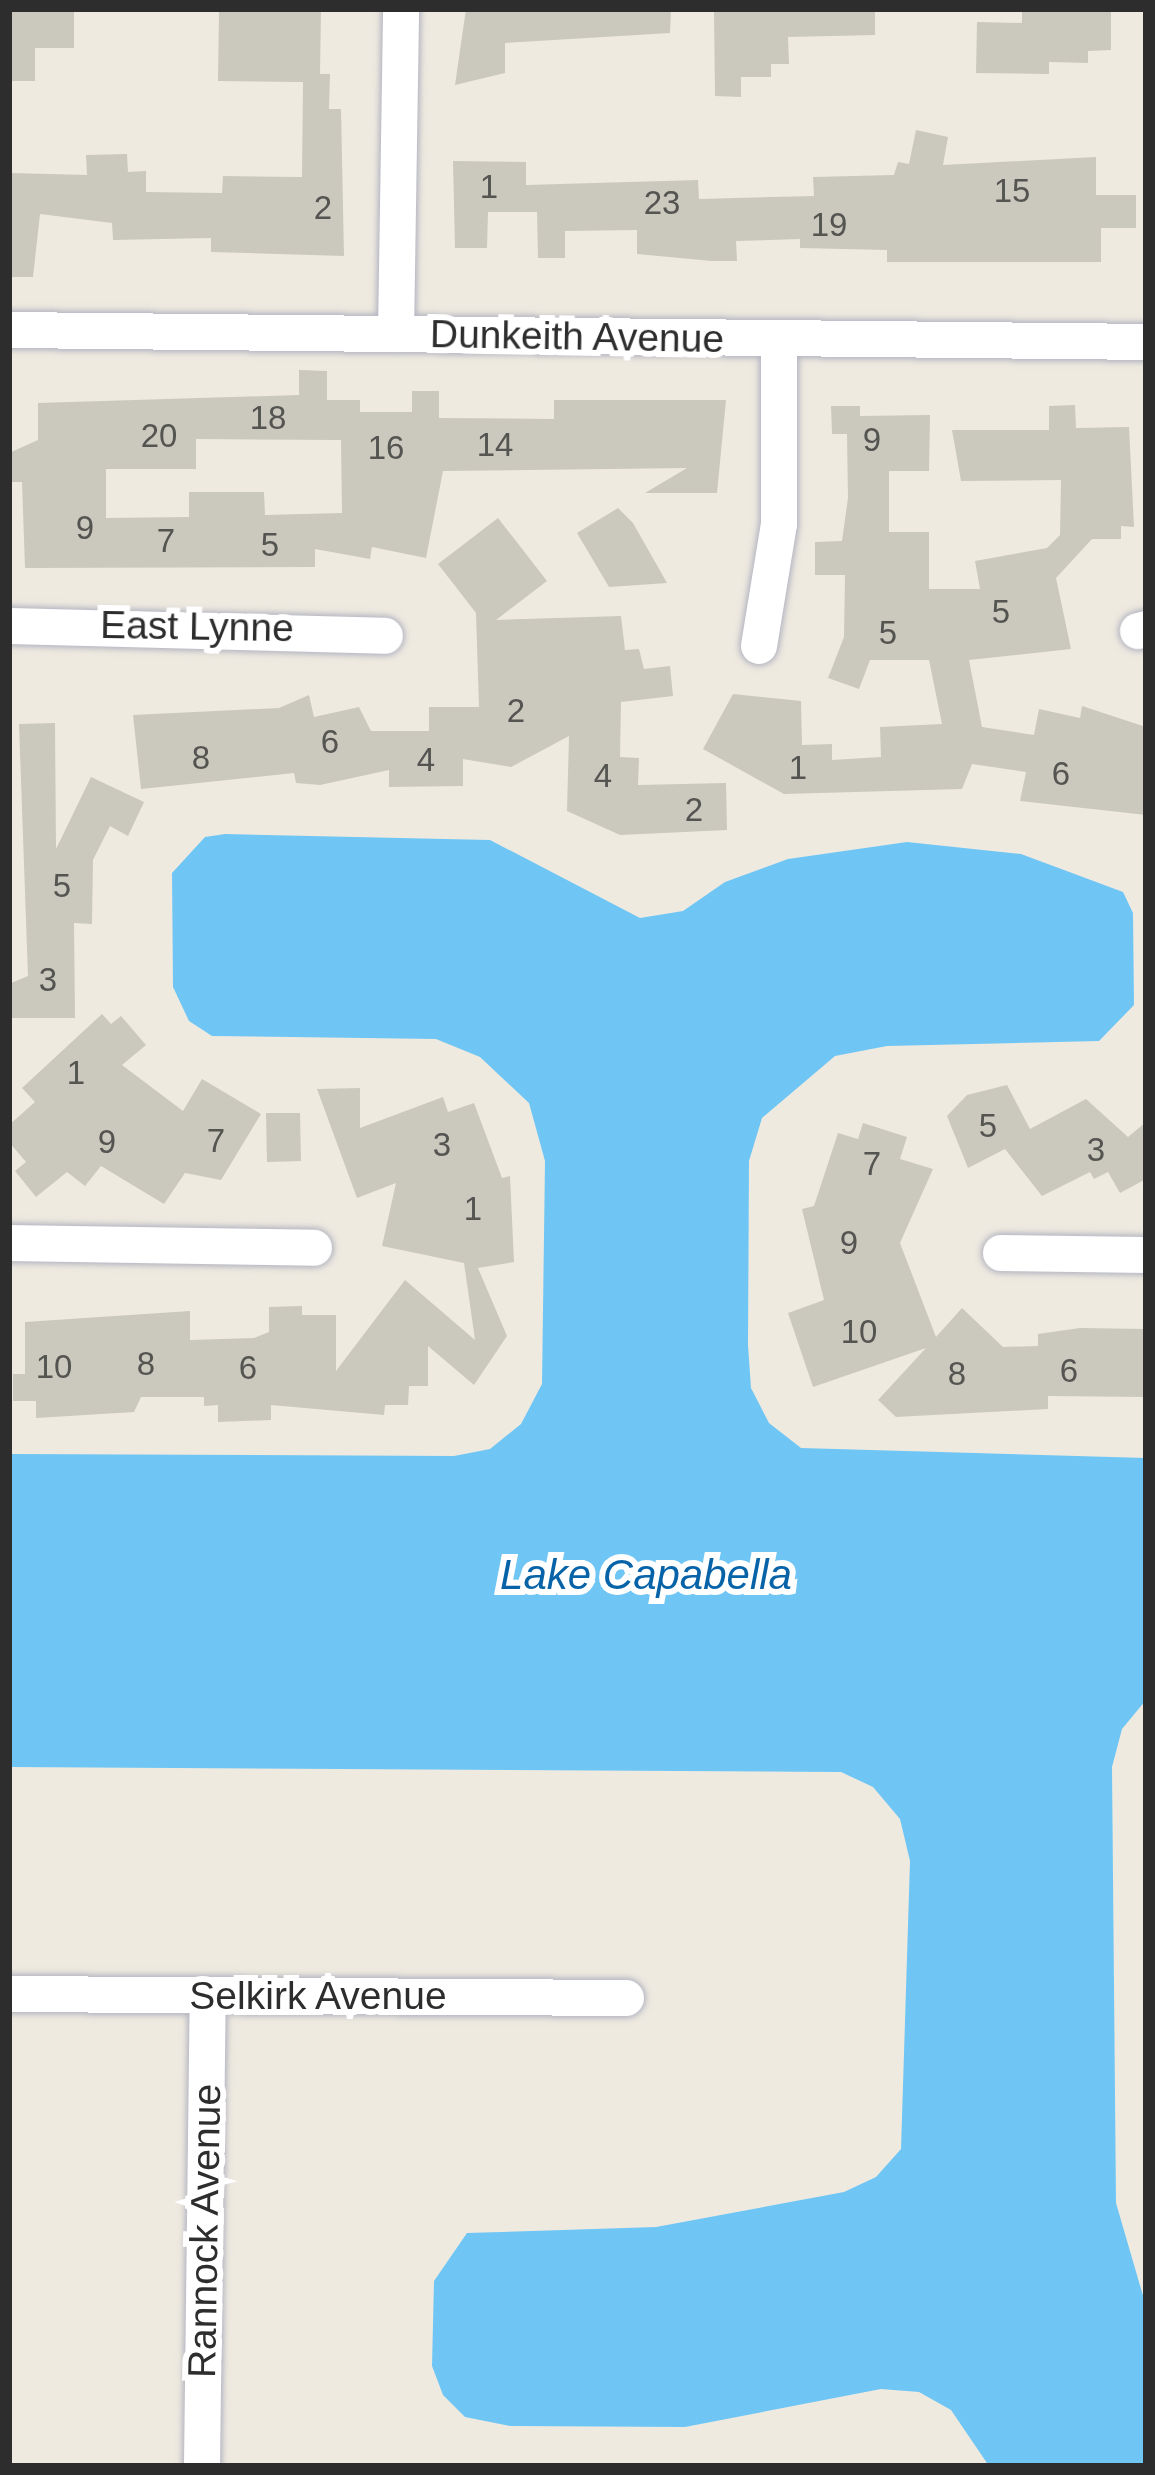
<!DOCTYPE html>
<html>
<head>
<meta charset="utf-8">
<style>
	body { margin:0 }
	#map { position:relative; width:1155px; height:2475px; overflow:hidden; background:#efeae0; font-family:Arial,sans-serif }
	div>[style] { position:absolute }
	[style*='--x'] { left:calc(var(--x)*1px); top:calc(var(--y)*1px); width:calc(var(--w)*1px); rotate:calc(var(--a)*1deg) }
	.water>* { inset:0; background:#6fc6f5 }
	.building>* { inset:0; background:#cbc8be }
	.roads { filter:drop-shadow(0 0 3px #b3b5c1) drop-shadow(0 0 3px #b3b5c1) }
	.street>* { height:36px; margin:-18px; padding:0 18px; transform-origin:18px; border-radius:18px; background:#fff }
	span { translate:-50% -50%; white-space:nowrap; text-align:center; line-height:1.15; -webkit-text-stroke:12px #fff; paint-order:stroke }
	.number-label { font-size:33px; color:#545451 }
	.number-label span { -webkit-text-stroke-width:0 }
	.street-label { font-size:39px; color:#2d2d2d }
	.water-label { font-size:42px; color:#0763a8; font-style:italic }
	.frame { position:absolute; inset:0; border:12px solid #2d2d2d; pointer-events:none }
</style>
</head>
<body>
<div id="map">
	<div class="water">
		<div style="clip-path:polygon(225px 834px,490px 840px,640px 918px,683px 911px,725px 882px,788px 859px,907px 842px,1021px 854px,1123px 892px,1133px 913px,1134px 1005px,1099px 1041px,887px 1046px,835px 1056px,762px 1118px,749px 1161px,748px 1345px,751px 1388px,769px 1423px,801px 1448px,1146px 1458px,1146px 1700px,1122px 1729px,1112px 1767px,1116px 2203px,1146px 2306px,1146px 2466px,989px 2466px,951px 2410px,919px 2392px,881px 2389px,685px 2427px,510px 2426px,465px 2417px,443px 2395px,432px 2366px,434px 2281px,467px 2233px,656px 2227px,844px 2192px,876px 2177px,901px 2149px,910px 1861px,900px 1819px,873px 1787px,841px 1772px,9px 1767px,9px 1454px,454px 1456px,490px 1449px,521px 1424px,542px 1384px,545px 1161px,529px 1103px,480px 1057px,436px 1039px,212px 1036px,189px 1021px,173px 987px,172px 873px,205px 837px)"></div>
	</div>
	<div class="building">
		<div style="clip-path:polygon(9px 9px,74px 9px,74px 48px,35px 48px,35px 81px,9px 81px)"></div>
		<div style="clip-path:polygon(219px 9px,321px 9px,320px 74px,330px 74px,329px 109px,341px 109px,344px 256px,211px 252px,211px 238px,113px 240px,112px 223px,40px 214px,33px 277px,9px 277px,9px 173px,87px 175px,86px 155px,127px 154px,128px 172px,146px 171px,146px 192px,222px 193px,223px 176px,302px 177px,303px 82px,218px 81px)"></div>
		<div style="clip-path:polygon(466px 9px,671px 9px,670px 33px,505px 43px,505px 73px,455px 85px)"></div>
		<div style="clip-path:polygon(875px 9px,875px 35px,788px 37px,789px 64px,771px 64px,771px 77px,741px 77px,741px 97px,715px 96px,714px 12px)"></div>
		<div style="clip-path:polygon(1022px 9px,1111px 9px,1111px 50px,1088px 51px,1088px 63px,1049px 62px,1049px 74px,976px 73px,977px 22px,1022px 23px)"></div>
		<div style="clip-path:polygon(916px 130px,948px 137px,943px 165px,1096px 157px,1096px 195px,1136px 195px,1136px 228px,1101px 228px,1101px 262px,887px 262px,887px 250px,800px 248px,800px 239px,736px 241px,737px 261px,712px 261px,637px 254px,637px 230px,565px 231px,565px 258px,538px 258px,537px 212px,488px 212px,487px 248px,455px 248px,453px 161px,526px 162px,526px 185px,698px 180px,699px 199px,814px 196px,813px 177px,894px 175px,898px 162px,909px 164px)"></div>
		<div style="clip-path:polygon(evenodd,299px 370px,327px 371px,327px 400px,360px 400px,360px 412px,412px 412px,412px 391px,439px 391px,439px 418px,554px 419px,554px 400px,726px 400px,717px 493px,645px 493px,687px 468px,443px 471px,426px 558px,372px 547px,370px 559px,315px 549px,315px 567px,25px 568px,22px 482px,9px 482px,9px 453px,38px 440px,38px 403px,299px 395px,299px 370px,196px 439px,341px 440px,342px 513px,265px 515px,264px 492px,189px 492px,189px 517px,106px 518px,106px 469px,196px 469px,196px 439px)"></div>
		<div style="clip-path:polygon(1075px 405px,1076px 428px,1129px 427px,1134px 527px,1121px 526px,1121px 539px,1092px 539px,1056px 578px,1071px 649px,969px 660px,982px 727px,1034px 735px,1039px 709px,1080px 718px,1082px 706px,1146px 727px,1146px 815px,1020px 801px,1026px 772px,972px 764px,962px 789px,784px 794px,703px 749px,733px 694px,801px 701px,802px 745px,832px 744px,832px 760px,881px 757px,880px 727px,942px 724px,929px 660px,870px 660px,859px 689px,828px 678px,844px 637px,845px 575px,815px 575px,815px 542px,842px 541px,848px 498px,847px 434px,832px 434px,831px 406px,860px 406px,860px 416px,930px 415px,929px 471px,889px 471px,889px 532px,929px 532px,929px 589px,980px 589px,975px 561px,1047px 548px,1060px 535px,1061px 480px,961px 481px,952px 430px,1049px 430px,1049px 406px)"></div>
		<div style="clip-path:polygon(618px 508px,633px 523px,667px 583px,609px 587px,577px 533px)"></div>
		<div style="clip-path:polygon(498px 518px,547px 581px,496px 620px,621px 616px,625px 650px,639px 649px,644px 669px,670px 666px,673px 696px,621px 702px,620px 757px,639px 758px,638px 785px,726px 783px,727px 830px,620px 835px,567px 811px,569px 736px,511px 767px,463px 759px,463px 786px,389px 787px,389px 770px,320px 785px,296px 783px,294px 773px,141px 789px,133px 715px,279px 708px,309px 695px,314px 717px,359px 707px,371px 731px,429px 731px,429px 707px,479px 707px,476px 613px,438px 564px)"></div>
		<div style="clip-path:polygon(55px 723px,56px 849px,91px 777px,144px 802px,128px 836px,110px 826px,93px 860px,92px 924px,74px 923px,75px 1018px,9px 1018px,9px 984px,28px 976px,19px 724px)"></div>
		<div style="clip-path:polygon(102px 1014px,111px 1024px,121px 1016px,146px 1045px,122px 1065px,183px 1111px,202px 1079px,261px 1114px,221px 1180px,185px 1173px,164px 1204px,101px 1166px,85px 1186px,67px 1172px,36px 1197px,15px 1171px,26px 1162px,9px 1142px,9px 1125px,35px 1102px,22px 1088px)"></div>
		<div style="clip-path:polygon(1007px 1085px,1030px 1129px,1086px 1099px,1128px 1137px,1146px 1122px,1146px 1179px,1120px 1193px,1108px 1172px,1094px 1179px,1090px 1172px,1042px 1196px,1005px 1149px,968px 1168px,947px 1116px,967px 1095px)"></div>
		<div style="clip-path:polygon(360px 1088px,360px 1128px,443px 1097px,448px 1112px,474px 1103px,502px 1178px,510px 1176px,514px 1262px,478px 1268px,507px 1336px,474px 1385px,428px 1346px,428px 1386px,409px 1386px,408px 1405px,385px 1405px,384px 1415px,271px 1405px,271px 1420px,218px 1422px,218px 1405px,204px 1406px,204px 1397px,141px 1397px,134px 1412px,36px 1418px,36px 1401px,13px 1401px,13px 1374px,25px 1374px,25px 1322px,190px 1311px,190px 1340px,254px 1338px,269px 1332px,269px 1307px,302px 1306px,302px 1315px,336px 1315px,336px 1371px,405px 1280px,475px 1340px,464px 1263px,382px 1246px,396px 1183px,357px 1198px,317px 1089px)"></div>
		<div style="clip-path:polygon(266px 1113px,300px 1113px,301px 1161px,267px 1162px)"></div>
		<div style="clip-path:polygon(863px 1123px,907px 1137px,900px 1159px,933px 1169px,900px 1243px,936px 1337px,962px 1308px,1003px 1347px,1038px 1346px,1038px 1334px,1080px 1328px,1146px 1329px,1146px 1397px,1048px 1396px,1048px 1409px,896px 1417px,878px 1400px,926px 1348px,813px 1387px,788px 1313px,824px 1300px,802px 1209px,814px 1206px,838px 1133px,858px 1139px)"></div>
	</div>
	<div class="roads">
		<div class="street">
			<div style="--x:9;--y:330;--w:1137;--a:0.6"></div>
			<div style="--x:396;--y:334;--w:325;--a:-89.1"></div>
			<div style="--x:9;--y:626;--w:376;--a:1.5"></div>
			<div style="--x:1138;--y:631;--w:8;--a:-14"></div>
			<div style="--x:759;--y:646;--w:124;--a:-80.7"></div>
			<div style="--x:779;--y:524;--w:183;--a:-90"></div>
			<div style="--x:9;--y:1243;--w:305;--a:0.9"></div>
			<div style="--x:1001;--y:1253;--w:145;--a:0.8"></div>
			<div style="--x:9;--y:1994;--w:617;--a:0.37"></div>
			<div style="--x:202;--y:2466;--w:471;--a:-89.3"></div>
		</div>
	</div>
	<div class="number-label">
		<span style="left:489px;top:187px">1</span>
		<span style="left:1012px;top:191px">15</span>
		<span style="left:662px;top:203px">23</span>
		<span style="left:323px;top:208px">2</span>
		<span style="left:829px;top:225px">19</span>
		<span style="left:268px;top:418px">18</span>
		<span style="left:159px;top:436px">20</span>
		<span style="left:872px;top:440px">9</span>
		<span style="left:495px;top:445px">14</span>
		<span style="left:386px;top:448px">16</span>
		<span style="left:85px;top:528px">9</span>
		<span style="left:166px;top:541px">7</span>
		<span style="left:270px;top:545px">5</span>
		<span style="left:1001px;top:612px">5</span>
		<span style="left:888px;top:633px">5</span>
		<span style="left:516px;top:711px">2</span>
		<span style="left:330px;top:742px">6</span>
		<span style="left:201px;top:758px">8</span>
		<span style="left:426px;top:760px">4</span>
		<span style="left:798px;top:768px">1</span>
		<span style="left:1061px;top:774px">6</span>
		<span style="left:603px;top:776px">4</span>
		<span style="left:694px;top:810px">2</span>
		<span style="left:62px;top:886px">5</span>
		<span style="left:48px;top:980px">3</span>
		<span style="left:76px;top:1073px">1</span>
		<span style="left:988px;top:1126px">5</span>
		<span style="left:216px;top:1141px">7</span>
		<span style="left:107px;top:1142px">9</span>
		<span style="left:442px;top:1145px">3</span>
		<span style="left:1096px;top:1150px">3</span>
		<span style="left:872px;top:1164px">7</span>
		<span style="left:473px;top:1209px">1</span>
		<span style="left:849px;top:1243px">9</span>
		<span style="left:859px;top:1332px">10</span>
		<span style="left:146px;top:1364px">8</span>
		<span style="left:54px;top:1367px">10</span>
		<span style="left:248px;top:1368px">6</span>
		<span style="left:1069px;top:1371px">6</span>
		<span style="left:957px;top:1374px">8</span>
	</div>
	<div class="street-label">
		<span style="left:577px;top:337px;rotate:1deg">Dunkeith Avenue</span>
		<span style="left:197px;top:627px;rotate:1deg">East Lynne</span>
		<span style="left:318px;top:1996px">Selkirk Avenue</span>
		<span style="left:205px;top:2231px;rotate:-89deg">Rannock Avenue</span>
	</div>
	<div class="water-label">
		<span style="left:646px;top:1575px">Lake Capabella</span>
	</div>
	<div class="frame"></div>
</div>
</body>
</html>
